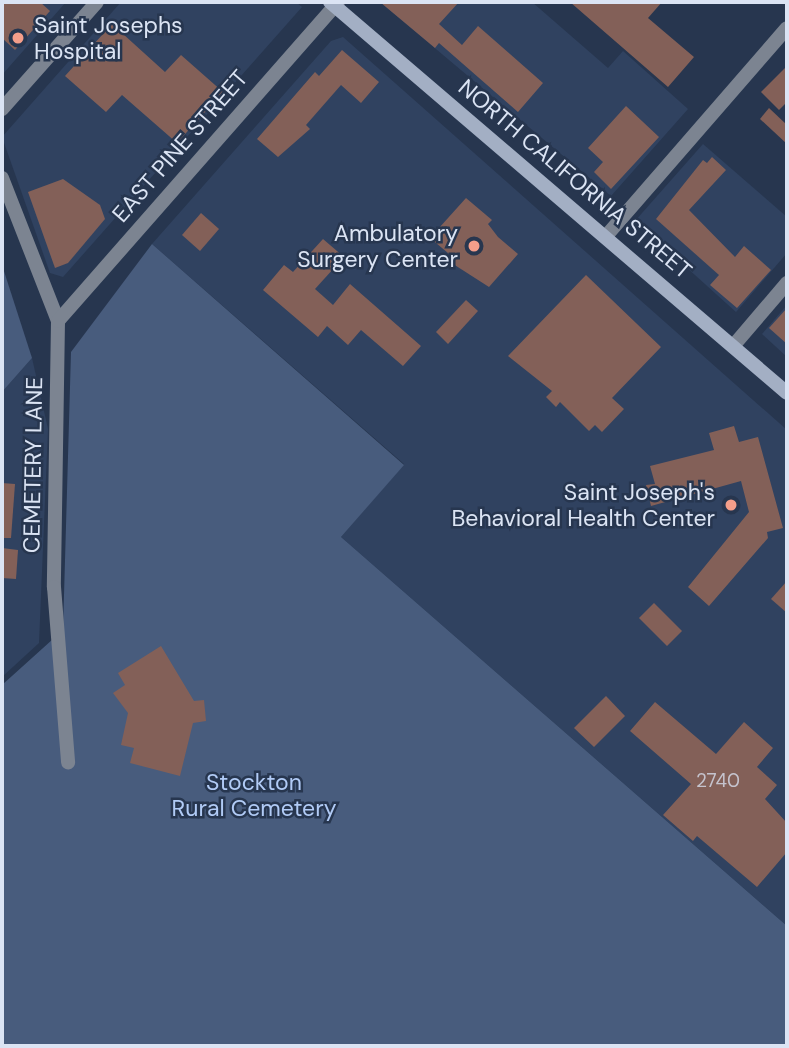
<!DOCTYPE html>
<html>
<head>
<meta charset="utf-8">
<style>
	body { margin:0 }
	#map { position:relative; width:789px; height:1048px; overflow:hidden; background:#27364f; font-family:"DM Sans",sans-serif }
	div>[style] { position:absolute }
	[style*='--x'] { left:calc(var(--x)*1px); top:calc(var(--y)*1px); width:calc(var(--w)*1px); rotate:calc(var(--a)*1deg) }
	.built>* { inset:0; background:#304260 }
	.green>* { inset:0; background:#485c7d }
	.building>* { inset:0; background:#836058 }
	.street>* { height:14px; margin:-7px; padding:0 7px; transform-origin:7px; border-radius:7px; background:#7c8491 }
	.secondary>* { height:14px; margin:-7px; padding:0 7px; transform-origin:7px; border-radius:7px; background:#a3afc4 }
	.dots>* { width:19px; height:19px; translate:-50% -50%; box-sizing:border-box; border:4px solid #27364f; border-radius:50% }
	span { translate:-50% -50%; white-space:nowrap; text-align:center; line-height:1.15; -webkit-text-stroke:5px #27364f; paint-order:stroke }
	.number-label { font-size:19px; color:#c5c3cd }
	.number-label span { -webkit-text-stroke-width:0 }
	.poi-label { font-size:23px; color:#dbe4f4 }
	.left { translate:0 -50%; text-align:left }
	.right { translate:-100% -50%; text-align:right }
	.street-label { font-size:23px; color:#dbe4f4 }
	.park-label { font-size:23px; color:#b1cbf6 }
	.frame { position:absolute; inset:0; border:4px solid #dbe4f4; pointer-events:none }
</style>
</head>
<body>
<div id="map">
	<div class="built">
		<div style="clip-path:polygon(2px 2px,66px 2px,2px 75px)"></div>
		<div style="clip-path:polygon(121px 2px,296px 2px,302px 7px,63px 277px,50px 273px,2px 137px)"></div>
		<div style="clip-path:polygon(380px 2px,532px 2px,608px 68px,623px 51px,688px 109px,611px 196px)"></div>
		<div style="clip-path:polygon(343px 37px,787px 430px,787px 926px,341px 537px,404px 464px,152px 244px,331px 41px)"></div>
		<div style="clip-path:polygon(703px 144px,787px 217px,787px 253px,736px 312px,635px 221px)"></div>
		<div style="clip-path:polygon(787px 305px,787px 357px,762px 334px)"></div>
		<div style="clip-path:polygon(32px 358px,48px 429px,39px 643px,2px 677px,2px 392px)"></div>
	</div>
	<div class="green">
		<div style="clip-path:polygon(152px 244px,404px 465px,341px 537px,787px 926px,787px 1046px,2px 1046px,2px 685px,63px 630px,71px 352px)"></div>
		<div style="clip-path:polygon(2px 265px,32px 358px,2px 392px)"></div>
	</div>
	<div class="building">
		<div style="clip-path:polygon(2px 2px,40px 2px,50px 11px,15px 50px,2px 38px)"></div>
		<div style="clip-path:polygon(380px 2px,459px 2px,439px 24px,462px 45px,478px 26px,543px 83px,518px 112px,439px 43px,435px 48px)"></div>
		<div style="clip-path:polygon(570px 2px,662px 2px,648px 18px,694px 57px,668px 87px)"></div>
		<div style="clip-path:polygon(112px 24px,165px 72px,181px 55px,223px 92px,177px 143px,122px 95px,106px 112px,65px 76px)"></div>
		<div style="clip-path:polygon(342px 50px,379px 82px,361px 103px,341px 85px,306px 125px,310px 129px,278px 157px,257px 139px,315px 72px,319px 76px)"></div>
		<div style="clip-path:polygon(787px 66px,787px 102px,779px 110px,761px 92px)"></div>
		<div style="clip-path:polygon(626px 106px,659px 137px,611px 189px,594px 172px,603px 162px,588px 148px)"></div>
		<div style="clip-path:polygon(769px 108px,787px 125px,787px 144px,760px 119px)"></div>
		<div style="clip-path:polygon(712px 157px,726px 170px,689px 210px,735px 257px,744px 246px,771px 270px,737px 308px,710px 285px,719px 275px,656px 219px,703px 160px,707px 163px)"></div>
		<div style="clip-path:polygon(63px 179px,100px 205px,105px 219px,68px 263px,55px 268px,28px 192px)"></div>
		<div style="clip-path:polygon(466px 198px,492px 220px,488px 224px,498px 237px,518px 254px,489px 287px,450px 262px,454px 258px,430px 238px)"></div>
		<div style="clip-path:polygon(201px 213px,219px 229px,200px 251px,182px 235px)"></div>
		<div style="clip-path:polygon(323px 239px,344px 257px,315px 289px,333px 305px,350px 284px,421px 346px,403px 366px,361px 330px,348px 345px,327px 326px,318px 337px,263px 290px,284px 265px,293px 272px)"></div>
		<div style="clip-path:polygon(586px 275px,661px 347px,612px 398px,624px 409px,602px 432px,595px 425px,589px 431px,560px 402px,556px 407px,546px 397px,552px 391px,508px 356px)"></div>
		<div style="clip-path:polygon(466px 300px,478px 311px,448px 344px,436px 332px)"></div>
		<div style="clip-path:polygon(787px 308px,787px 344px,769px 328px)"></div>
		<div style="clip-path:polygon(734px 426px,739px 442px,758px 437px,783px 528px,767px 532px,768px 538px,709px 606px,688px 587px,749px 512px,741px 481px,651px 506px,646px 485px,655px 484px,650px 466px,714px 450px,709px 433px)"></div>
		<div style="clip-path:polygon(2px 483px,15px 484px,11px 538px,2px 538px)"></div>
		<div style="clip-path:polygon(2px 548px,18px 550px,16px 579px,2px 578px)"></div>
		<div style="clip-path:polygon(787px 581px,787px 613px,771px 599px)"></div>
		<div style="clip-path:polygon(654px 603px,682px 631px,667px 646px,639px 618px)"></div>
		<div style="clip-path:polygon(161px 646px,194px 701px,204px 700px,206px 721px,193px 723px,180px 776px,130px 763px,134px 748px,121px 745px,128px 713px,113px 693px,125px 685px,118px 673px)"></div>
		<div style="clip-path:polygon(606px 696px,625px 716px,594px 747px,574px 728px)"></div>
		<div style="clip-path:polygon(655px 702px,716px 754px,744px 722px,773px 748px,757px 767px,777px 785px,765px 799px,787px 823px,787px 852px,757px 887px,697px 836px,693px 841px,663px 815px,691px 784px,630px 731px)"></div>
	</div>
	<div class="street">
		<div style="--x:2;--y:109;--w:143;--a:-48.4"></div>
		<div style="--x:2;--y:178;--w:154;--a:68.6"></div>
		<div style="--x:58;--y:321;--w:266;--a:90.9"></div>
		<div style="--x:54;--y:587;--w:176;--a:85.4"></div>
		<div style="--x:607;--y:235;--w:274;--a:-49"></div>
		<div style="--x:58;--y:321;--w:424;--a:-48.7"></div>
		<div style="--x:734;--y:345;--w:82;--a:-49.5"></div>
	</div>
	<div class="secondary">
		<div style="--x:330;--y:2;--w:601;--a:40.55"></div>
	</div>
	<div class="dots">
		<div style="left:18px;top:38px;background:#f49e8a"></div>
		<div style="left:474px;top:246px;background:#f49e8a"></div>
		<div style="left:731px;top:505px;background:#f49e8a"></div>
	</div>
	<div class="number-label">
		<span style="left:718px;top:781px">2740</span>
	</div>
	<div class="poi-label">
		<span class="left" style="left:34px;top:38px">Saint Josephs<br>Hospital</span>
		<span class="right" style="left:458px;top:246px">Ambulatory<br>Surgery Center</span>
		<span class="right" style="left:715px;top:505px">Saint Joseph's<br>Behavioral Health Center</span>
	</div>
	<div class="street-label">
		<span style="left:180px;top:146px;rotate:-49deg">EAST PINE STREET</span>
		<span style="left:575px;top:179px;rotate:40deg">NORTH CALIFORNIA STREET</span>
		<span style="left:33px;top:465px;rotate:-89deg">CEMETERY LANE</span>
	</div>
	<div class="park-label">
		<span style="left:254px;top:795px">Stockton<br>Rural Cemetery</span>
	</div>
	<div class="frame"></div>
</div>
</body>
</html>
